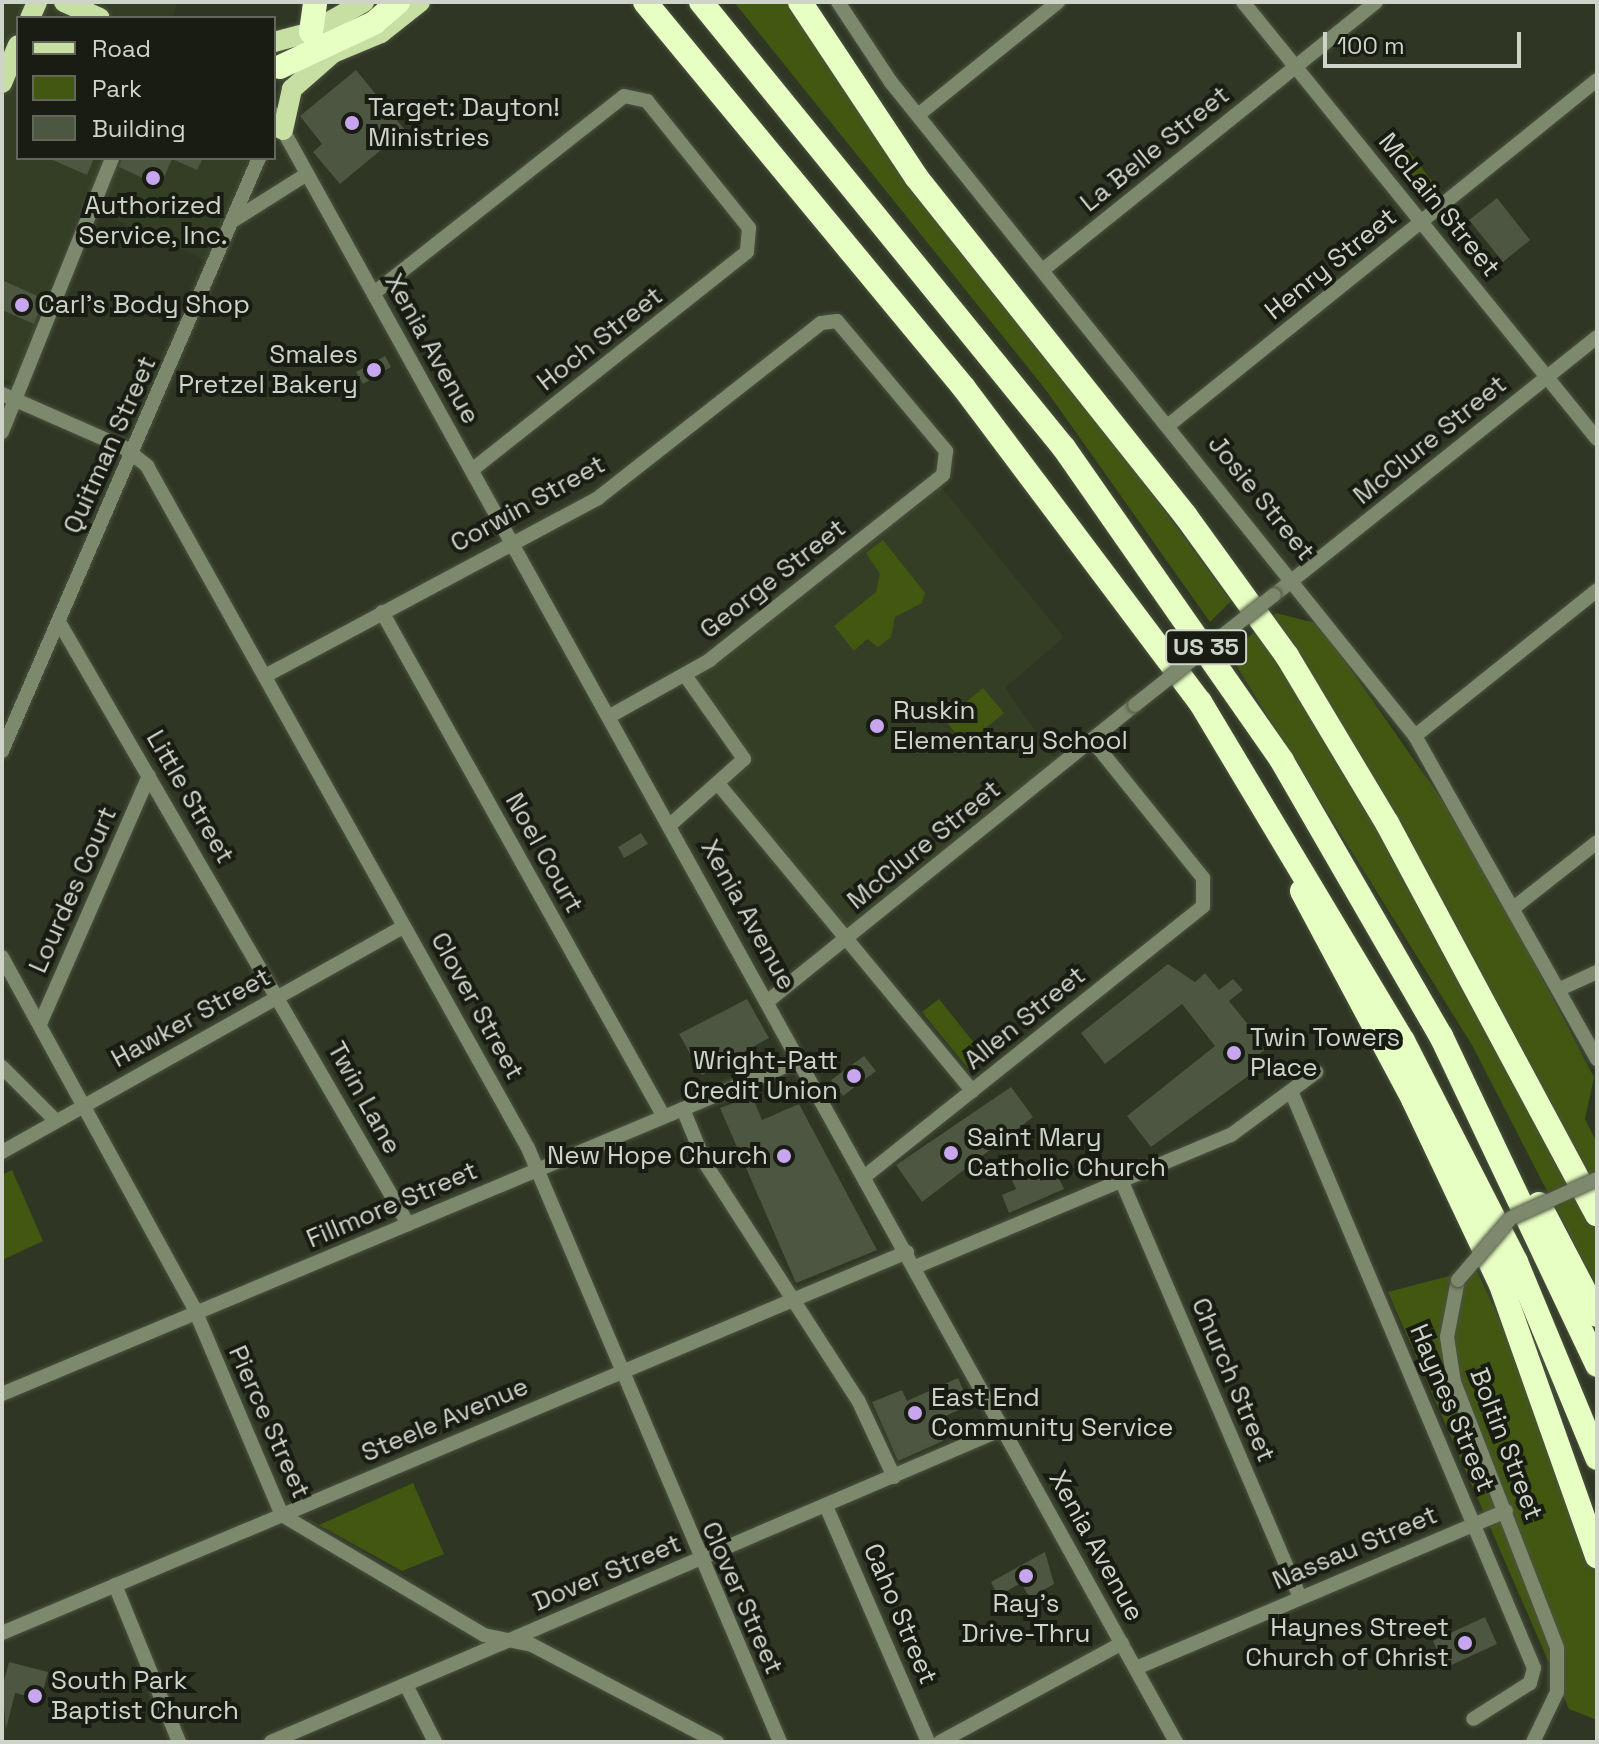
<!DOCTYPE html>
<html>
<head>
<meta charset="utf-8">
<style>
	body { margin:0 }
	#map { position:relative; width:1599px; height:1744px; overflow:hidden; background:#2f3623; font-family:"Space Grotesk",sans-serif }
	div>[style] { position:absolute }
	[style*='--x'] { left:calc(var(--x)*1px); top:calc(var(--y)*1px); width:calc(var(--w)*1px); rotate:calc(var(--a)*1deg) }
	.built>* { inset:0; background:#343e24 }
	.green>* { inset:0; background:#425811 }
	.building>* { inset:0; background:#4d5641 }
	.roads { filter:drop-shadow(0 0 2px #4c5241) drop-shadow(0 0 2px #4c5241) }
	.minor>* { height:14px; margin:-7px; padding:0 7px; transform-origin:7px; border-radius:7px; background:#7d896c }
	.major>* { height:20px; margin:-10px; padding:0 10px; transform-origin:10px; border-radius:10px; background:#c7dfa2 }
	.highway>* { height:24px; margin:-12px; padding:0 12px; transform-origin:12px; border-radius:12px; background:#e8ffc4 }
	.bridges { filter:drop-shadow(0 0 2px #4c5241) drop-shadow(0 0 2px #4c5241) }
	.minor-bridge>* { height:14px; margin:-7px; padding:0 7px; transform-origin:7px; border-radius:7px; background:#7d896c }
	.dots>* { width:22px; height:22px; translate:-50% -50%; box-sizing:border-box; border:4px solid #191c13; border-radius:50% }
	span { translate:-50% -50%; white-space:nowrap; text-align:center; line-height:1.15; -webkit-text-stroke:8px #191c13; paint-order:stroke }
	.shield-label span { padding:2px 6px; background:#191c13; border:2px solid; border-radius:6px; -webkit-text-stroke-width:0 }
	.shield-label { font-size:24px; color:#cfd4c8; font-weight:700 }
	.poi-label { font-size:26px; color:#cfd4c8 }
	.left { translate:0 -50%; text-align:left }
	.right { translate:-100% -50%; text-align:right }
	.street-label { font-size:26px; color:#cfd4c8 }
	.frame { position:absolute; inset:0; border:4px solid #cfd4c8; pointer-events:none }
	.legend { position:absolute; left:16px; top:16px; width:260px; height:144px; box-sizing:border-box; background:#191c13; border:2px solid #62665b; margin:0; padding:10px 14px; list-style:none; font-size:24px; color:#cfd4c8 }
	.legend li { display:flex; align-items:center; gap:16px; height:40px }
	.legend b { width:40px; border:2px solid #62665b }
	.scale { position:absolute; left:1323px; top:32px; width:198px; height:36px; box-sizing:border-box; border:4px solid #cfd4c8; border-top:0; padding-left:10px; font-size:24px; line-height:28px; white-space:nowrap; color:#cfd4c8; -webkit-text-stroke:6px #191c13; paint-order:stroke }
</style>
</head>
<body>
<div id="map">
	<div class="built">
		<div style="clip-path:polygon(2px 2px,177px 2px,173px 18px,18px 18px,18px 158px,249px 158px,205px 260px,82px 205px,13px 384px,2px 378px)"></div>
		<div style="clip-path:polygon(936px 481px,1064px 637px,1005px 688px,1060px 766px,846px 938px,720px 786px,742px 764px,685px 675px)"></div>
	</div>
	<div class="green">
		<div style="clip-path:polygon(734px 2px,792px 2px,1231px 601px,1210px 622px,1046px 390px)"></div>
		<div style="clip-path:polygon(1404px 145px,1438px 189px,1423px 201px,1389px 157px)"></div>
		<div style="clip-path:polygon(883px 540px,925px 593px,922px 603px,895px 617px,891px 637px,878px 647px,867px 639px,854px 651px,834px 626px,876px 592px,880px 574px,866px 553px)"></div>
		<div style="clip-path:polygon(1276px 613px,1319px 624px,1470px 840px,1594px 1077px,1585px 1119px,1597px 1143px,1597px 1288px,1472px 1045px,1229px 654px)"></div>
		<div style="clip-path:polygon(983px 688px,1004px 713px,965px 745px,945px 720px)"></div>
		<div style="clip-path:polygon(939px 999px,987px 1059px,971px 1072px,922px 1012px)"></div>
		<div style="clip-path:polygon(12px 1170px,43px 1241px,2px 1260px,2px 1175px)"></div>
		<div style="clip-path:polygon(1476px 1269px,1597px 1527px,1597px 1720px,1569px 1709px,1388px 1292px)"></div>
		<div style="clip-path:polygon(413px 1483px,444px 1554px,402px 1571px,319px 1525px)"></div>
	</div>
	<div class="building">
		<div style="clip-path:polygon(356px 70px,405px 130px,340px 184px,313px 152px,322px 144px,300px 116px)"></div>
		<div style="clip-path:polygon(48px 158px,94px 158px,87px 175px)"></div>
		<div style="clip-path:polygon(122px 158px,203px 158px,197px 170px,172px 159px,160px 186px,119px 167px)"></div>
		<div style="clip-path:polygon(1497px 198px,1530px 240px,1503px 262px,1469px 220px)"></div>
		<div style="clip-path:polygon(2px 280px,44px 299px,34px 324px,2px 310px)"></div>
		<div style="clip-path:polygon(385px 356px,391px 367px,363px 384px,356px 372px)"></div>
		<div style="clip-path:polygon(641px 833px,648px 844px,624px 858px,618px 847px)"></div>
		<div style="clip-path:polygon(1168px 964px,1195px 982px,1205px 973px,1219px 990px,1233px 979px,1243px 990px,1229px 1001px,1267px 1048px,1256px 1057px,1263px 1065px,1151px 1147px,1127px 1116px,1215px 1046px,1182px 1004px,1105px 1064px,1081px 1033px)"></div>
		<div style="clip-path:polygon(747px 999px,769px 1038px,702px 1075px,679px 1034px)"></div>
		<div style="clip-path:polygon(864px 1056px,876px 1071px,843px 1096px,831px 1080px)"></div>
		<div style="clip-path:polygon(1011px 1087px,1033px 1117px,922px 1202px,896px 1165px)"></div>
		<div style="clip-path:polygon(752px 1096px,762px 1120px,799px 1104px,877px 1250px,796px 1283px,720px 1108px)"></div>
		<div style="clip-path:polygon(1033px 1164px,1041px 1181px,1057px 1174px,1064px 1189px,1009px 1213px,1002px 1195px,1016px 1189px,1009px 1174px)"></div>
		<div style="clip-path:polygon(958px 1378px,970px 1405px,934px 1421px,943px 1441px,898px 1461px,872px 1402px,902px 1390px,907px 1401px)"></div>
		<div style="clip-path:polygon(1045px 1552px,1054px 1584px,1030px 1598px,1021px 1583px,998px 1596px,991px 1582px)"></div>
		<div style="clip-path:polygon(1485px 1617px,1497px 1644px,1445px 1668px,1433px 1641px)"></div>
		<div style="clip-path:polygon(9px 1662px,48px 1672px,41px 1699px,15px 1693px,6px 1729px,2px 1688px)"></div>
	</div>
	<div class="roads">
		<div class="minor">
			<div style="--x:838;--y:2;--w:95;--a:56.6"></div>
			<div style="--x:890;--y:81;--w:839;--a:51.29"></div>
			<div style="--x:1415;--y:736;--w:371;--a:60.6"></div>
			<div style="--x:1243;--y:2;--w:562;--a:50.99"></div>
			<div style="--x:274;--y:114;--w:1861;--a:61.01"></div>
			<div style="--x:918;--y:115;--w:180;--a:-38.9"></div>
			<div style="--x:234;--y:220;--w:86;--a:-32.2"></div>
			<div style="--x:1044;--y:269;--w:426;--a:-38.8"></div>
			<div style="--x:374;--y:293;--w:318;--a:-38.2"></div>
			<div style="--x:624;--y:96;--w:24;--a:12"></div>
			<div style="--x:647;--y:101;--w:163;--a:51.2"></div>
			<div style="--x:749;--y:228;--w:24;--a:95"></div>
			<div style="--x:747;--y:252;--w:351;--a:141.6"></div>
			<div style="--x:2;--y:394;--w:132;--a:23.7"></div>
			<div style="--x:123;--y:447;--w:31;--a:38"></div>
			<div style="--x:147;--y:466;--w:781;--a:60.81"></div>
			<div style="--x:528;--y:1148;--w:645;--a:67.01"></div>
			<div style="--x:1170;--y:424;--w:548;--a:-38.86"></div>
			<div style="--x:2;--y:432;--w:295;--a:-68.1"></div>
			<div style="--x:1274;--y:595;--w:413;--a:-38.6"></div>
			<div style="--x:382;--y:612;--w:578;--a:60.82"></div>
			<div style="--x:59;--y:622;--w:696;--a:59.9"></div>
			<div style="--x:265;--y:676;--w:378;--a:-28.1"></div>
			<div style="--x:598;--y:498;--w:283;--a:-38.1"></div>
			<div style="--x:821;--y:323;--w:16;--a:-7"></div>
			<div style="--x:837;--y:321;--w:170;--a:50"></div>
			<div style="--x:946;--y:451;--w:24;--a:97"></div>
			<div style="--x:943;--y:475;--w:298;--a:141.6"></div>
			<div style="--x:710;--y:660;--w:115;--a:150.8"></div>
			<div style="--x:1415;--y:736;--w:233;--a:-38.7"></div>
			<div style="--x:2;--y:751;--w:646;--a:-66.57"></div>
			<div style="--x:720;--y:786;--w:396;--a:50.4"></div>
			<div style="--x:670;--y:825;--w:99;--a:-41.7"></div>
			<div style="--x:744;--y:759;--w:103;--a:-125.1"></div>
			<div style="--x:1516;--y:906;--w:103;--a:-38.3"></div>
			<div style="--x:2;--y:957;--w:400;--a:61.3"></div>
			<div style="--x:194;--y:1308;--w:225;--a:67"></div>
			<div style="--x:282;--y:1515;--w:235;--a:30.7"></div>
			<div style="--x:484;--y:1635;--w:49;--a:11.8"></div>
			<div style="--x:532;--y:1645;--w:209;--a:27.7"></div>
			<div style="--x:1560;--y:989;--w:41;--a:-24.7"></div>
			<div style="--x:768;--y:1001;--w:471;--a:-38.9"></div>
			<div style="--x:40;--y:1024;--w:271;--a:-66.3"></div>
			<div style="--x:2;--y:1067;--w:76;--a:45"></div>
			<div style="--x:1291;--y:1091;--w:626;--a:67.16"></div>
			<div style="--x:1534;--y:1668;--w:16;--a:105"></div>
			<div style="--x:1530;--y:1683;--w:67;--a:147.7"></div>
			<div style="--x:683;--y:1109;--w:58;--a:67.8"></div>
			<div style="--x:705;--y:1163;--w:282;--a:57.2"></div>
			<div style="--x:858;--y:1400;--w:85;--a:64.9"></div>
			<div style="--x:2;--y:1152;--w:461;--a:-29.3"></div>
			<div style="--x:864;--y:1177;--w:434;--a:-38.6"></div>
			<div style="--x:1203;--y:906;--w:28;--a:-90"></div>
			<div style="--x:1203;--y:878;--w:177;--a:-128.8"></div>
			<div style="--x:1122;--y:1182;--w:452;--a:66.8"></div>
			<div style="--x:915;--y:1267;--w:342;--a:-22.7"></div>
			<div style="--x:1231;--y:1135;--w:106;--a:-36.5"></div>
			<div style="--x:1458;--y:1280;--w:58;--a:100.9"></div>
			<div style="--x:1447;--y:1337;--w:46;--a:81.2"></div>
			<div style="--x:1454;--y:1382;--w:285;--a:68.8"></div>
			<div style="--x:1557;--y:1648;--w:44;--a:90"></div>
			<div style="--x:1557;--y:1692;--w:55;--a:115.6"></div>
			<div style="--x:2;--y:1394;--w:865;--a:-22.71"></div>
			<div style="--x:826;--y:1506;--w:257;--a:66.6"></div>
			<div style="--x:115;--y:1585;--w:170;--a:67.8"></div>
			<div style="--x:2;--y:1633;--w:982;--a:-22.83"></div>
			<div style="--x:1136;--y:1668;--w:402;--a:-23"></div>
			<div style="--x:406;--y:1685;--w:64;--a:63"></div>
			<div style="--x:271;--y:1742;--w:798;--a:-23.16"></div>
			<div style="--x:940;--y:1742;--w:207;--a:-28.5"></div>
		</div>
		<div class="major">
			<div style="--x:64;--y:2;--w:39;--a:24"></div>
			<div style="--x:30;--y:18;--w:17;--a:-66"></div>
			<div style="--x:274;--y:42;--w:38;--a:-15"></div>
			<div style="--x:311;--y:32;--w:61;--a:-29.5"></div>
			<div style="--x:321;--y:58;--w:65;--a:-22.6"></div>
			<div style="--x:381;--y:33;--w:50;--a:-38.5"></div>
			<div style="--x:2;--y:83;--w:41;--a:-67.2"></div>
			<div style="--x:283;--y:130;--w:42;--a:-77.6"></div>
			<div style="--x:292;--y:89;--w:53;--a:-41.2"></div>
		</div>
		<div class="highway">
			<div style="--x:645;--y:2;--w:501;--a:50.43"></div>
			<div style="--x:964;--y:388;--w:393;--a:53.1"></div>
			<div style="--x:1200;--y:702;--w:395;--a:59.1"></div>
			<div style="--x:1403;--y:1041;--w:248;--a:62.9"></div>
			<div style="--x:1516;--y:1262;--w:212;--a:67.5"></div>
			<div style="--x:701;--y:2;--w:575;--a:50.86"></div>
			<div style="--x:1064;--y:448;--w:381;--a:55.1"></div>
			<div style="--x:1282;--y:761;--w:318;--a:60"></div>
			<div style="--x:1441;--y:1036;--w:364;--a:64.6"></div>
			<div style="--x:800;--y:2;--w:211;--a:56.4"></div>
			<div style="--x:917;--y:178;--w:431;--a:51.5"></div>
			<div style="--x:1185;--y:515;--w:174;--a:54.1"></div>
			<div style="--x:1287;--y:656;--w:195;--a:59.1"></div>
			<div style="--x:1387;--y:823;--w:444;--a:61.8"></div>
			<div style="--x:311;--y:32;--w:30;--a:-82"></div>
			<div style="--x:280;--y:67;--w:104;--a:-25.1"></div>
			<div style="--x:374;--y:23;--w:32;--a:-41"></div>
			<div style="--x:1302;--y:891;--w:236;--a:61.9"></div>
			<div style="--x:1413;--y:1099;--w:206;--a:64.7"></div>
			<div style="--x:1501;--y:1285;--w:288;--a:70.5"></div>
			<div style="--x:1539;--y:1204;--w:125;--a:62.4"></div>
		</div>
	</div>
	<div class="bridges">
		<div class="minor-bridge">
			<div style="--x:1135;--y:705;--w:177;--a:-38.4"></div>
			<div style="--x:1458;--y:1280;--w:82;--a:-49.5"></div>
			<div style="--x:1511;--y:1218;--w:94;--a:-24.4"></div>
		</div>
	</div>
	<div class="dots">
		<div style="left:352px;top:123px;background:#c8a6ef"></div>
		<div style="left:153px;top:178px;background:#c8a6ef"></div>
		<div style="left:22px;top:305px;background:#c8a6ef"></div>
		<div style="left:374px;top:370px;background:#c8a6ef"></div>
		<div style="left:877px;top:726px;background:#c8a6ef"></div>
		<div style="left:1234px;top:1053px;background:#c8a6ef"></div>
		<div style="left:854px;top:1076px;background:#c8a6ef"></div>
		<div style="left:951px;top:1153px;background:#c8a6ef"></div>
		<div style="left:784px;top:1156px;background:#c8a6ef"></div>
		<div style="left:915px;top:1413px;background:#c8a6ef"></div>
		<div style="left:1026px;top:1576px;background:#c8a6ef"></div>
		<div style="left:1465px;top:1643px;background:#c8a6ef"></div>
		<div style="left:35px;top:1696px;background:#c8a6ef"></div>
	</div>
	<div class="shield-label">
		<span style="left:1206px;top:647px">US 35</span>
	</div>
	<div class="poi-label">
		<span class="left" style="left:368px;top:123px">Target: Dayton!<br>Ministries</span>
		<span style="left:153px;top:221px">Authorized<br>Service, Inc.</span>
		<span class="left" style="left:38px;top:305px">Carl’s Body Shop</span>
		<span class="right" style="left:358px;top:370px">Smales<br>Pretzel Bakery</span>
		<span class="left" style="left:893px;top:726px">Ruskin<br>Elementary School</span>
		<span class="left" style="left:1250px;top:1053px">Twin Towers<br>Place</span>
		<span class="right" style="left:838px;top:1076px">Wright-Patt<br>Credit Union</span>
		<span class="left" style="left:967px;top:1153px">Saint Mary<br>Catholic Church</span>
		<span class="right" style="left:768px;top:1156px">New Hope Church</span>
		<span class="left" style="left:931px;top:1413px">East End<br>Community Service</span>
		<span style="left:1026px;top:1619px">Ray's<br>Drive-Thru</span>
		<span class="right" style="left:1449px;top:1643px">Haynes Street<br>Church of Christ</span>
		<span class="left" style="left:51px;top:1696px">South Park<br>Baptist Church</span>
	</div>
	<div class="street-label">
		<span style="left:1155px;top:149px;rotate:-39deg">La Belle Street</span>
		<span style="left:1439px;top:205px;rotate:51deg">McLain Street</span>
		<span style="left:1331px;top:264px;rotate:-39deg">Henry Street</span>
		<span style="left:600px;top:339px;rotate:-38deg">Hoch Street</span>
		<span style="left:432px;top:349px;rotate:61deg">Xenia Avenue</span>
		<span style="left:1430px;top:440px;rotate:-39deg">McClure Street</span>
		<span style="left:110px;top:445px;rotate:-66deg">Quitman Street</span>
		<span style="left:1261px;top:498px;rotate:51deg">Josie Street</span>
		<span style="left:528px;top:504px;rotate:-29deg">Corwin Street</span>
		<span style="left:773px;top:579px;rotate:-38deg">George Street</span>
		<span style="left:190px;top:797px;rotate:60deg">Little Street</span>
		<span style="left:924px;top:845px;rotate:-39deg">McClure Street</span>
		<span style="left:544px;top:853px;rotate:61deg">Noel Court</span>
		<span style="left:73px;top:890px;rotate:-66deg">Lourdes Court</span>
		<span style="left:748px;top:915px;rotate:61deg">Xenia Avenue</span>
		<span style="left:477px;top:1006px;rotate:61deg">Clover Street</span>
		<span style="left:191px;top:1018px;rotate:-29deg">Hawker Street</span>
		<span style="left:1025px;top:1018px;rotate:-39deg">Allen Street</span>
		<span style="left:364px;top:1098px;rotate:61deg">Twin Lane</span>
		<span style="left:392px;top:1205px;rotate:-23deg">Fillmore Street</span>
		<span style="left:1233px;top:1380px;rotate:67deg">Church Street</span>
		<span style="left:1452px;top:1408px;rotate:67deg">Haynes Street</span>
		<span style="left:445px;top:1420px;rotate:-23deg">Steele Avenue</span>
		<span style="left:269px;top:1422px;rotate:66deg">Pierce Street</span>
		<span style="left:1506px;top:1444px;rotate:69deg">Boltin Street</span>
		<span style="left:1096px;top:1546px;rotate:61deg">Xenia Avenue</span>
		<span style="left:1355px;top:1548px;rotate:-23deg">Nassau Street</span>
		<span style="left:607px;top:1573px;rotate:-23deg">Dover Street</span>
		<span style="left:742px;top:1598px;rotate:66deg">Clover Street</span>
		<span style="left:900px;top:1614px;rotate:67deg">Caho Street</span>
	</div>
	<div class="frame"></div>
	<ul class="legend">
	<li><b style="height:10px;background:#c7dfa2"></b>Road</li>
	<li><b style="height:22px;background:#425811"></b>Park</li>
	<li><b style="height:22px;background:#4d5641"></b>Building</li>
	</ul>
	<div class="scale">100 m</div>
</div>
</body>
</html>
